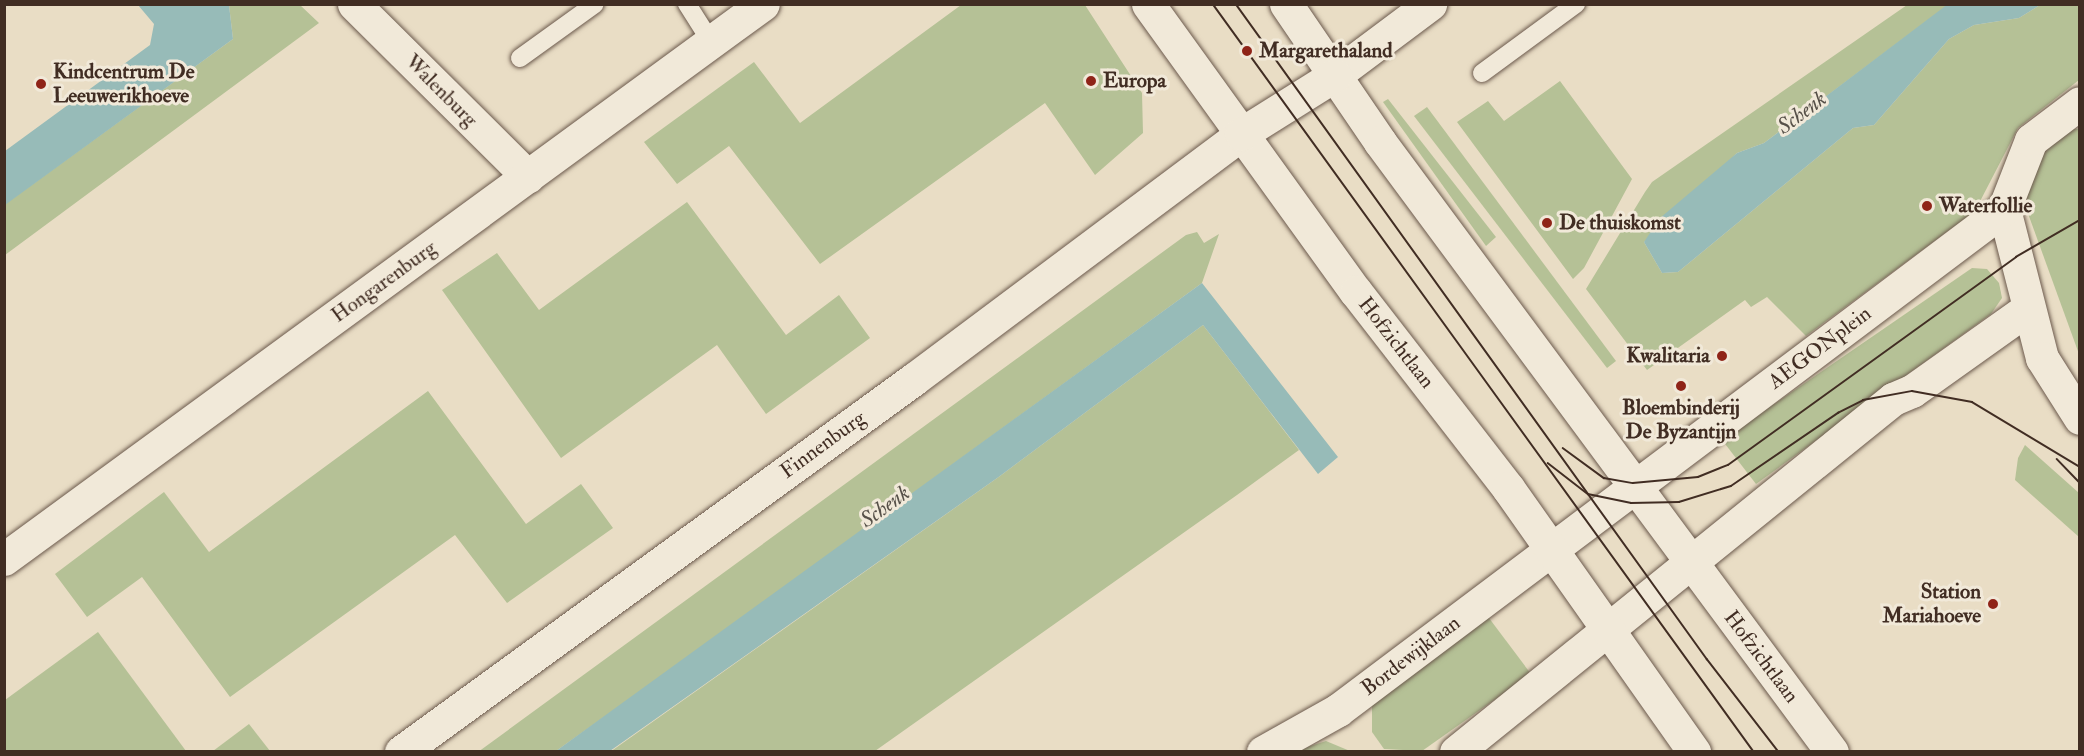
<!DOCTYPE html>
<html>
<head>
<meta charset="utf-8">
<style>
	body { margin:0 }
	#map { position:relative; width:2084px; height:756px; overflow:hidden; background:#e9ddc5; font-family:"IM FELL Double Pica",serif }
	div>[style] { position:absolute }
	[style*='--x'] { left:calc(var(--x)*1px); top:calc(var(--y)*1px); width:calc(var(--w)*1px); rotate:calc(var(--a)*1deg) }
	.green>* { inset:0; background:#b5c196 }
	.water>* { inset:0; background:#97bbb8 }
	.roads { filter:drop-shadow(0 0 2px #6b594c) drop-shadow(0 0 2px #6b594c) }
	.lane>* { height:18px; margin:-9px; padding:0 9px; transform-origin:9px; border-radius:9px; background:#f1e9d9 }
	.street>* { height:33px; margin:-16.5px; padding:0 16.5px; transform-origin:16.5px; border-radius:16.5px; background:#f1e9d9 }
	.secondary>* { height:33px; margin:-16.5px; padding:0 16.5px; transform-origin:16.5px; border-radius:16.5px; background:#f1e9d9 }
	.tram>* { height:1.5px; margin:-0.75px; padding:0 0.75px; transform-origin:0.75px; border-radius:0.75px; background:#412d23 }
	.dots>* { width:16px; height:16px; translate:-50% -50%; box-sizing:border-box; border:3px solid #f1e9d9; border-radius:50% }
	span { translate:-50% -50%; white-space:nowrap; text-align:center; line-height:1.15; -webkit-text-stroke:6px #f1e9d9; paint-order:stroke }
	.poi-label { font-size:21px; color:#412d23; font-weight:700 }
	.left { translate:0 -50%; text-align:left }
	.right { translate:-100% -50%; text-align:right }
	.street-label { font-size:21px; color:#412d23 }
	.water-label { font-size:22px; color:#565048; font-style:italic }
	.frame { position:absolute; inset:0; border:6px solid #412d23; pointer-events:none }
</style>
</head>
<body>
<div id="map">
	<div class="green">
		<div style="clip-path:polygon(229px 5px,300px 5px,319px 23px,5px 255px,4px 205px,233px 39px)"></div>
		<div style="clip-path:polygon(961px 5px,1085px 5px,1142px 93px,1143px 133px,1095px 175px,1045px 103px,820px 264px,729px 146px,677px 184px,644px 142px,754px 62px,800px 123px)"></div>
		<div style="clip-path:polygon(1907px 5px,1948px 5px,1764px 143px,1737px 153px,1644px 242px,1662px 273px,1678px 272px,1853px 128px,1874px 125px,1949px 39px,1974px 25px,2019px 18px,2040px 5px,2079px 5px,2079px 80px,2018px 128px,1975px 211px,1806px 336px,1767px 297px,1751px 307px,1745px 300px,1647px 370px,1586px 289px,1645px 192px,1652px 182px)"></div>
		<div style="clip-path:polygon(1560px 81px,1632px 179px,1584px 268px,1573px 279px,1457px 122px,1488px 101px,1504px 121px)"></div>
		<div style="clip-path:polygon(1388px 99px,1496px 237px,1486px 246px,1383px 102px)"></div>
		<div style="clip-path:polygon(1427px 107px,1616px 361px,1607px 368px,1414px 116px)"></div>
		<div style="clip-path:polygon(2073px 129px,2079px 129px,2079px 354px,2026px 208px,2028px 178px,2042px 154px)"></div>
		<div style="clip-path:polygon(687px 202px,786px 335px,839px 295px,870px 338px,766px 414px,717px 345px,561px 458px,442px 290px,497px 253px,539px 310px)"></div>
		<div style="clip-path:polygon(1197px 232px,1204px 243px,1219px 234px,1202px 283px,659px 678px,556px 751px,478px 752px,1186px 235px)"></div>
		<div style="clip-path:polygon(1972px 268px,1987px 269px,1999px 283px,2002px 298px,1991px 314px,1756px 484px,1722px 440px)"></div>
		<div style="clip-path:polygon(1203px 325px,1299px 450px,1237px 495px,875px 751px,610px 752px,1000px 476px)"></div>
		<div style="clip-path:polygon(428px 391px,526px 524px,581px 484px,613px 528px,507px 603px,455px 535px,230px 697px,142px 577px,87px 617px,55px 574px,164px 492px,209px 552px)"></div>
		<div style="clip-path:polygon(2025px 445px,2079px 493px,2079px 537px,2015px 480px,2018px 458px)"></div>
		<div style="clip-path:polygon(1486px 614px,1531px 674px,1422px 751px,1384px 749px,1372px 732px,1372px 703px)"></div>
		<div style="clip-path:polygon(98px 632px,186px 751px,5px 751px,5px 700px)"></div>
		<div style="clip-path:polygon(249px 724px,270px 751px,213px 751px)"></div>
		<div style="clip-path:polygon(1326px 741px,1350px 751px,1300px 751px,1304px 748px)"></div>
	</div>
	<div class="water">
		<div style="clip-path:polygon(1948px 4px,2040px 5px,2019px 18px,1974px 25px,1949px 39px,1874px 125px,1853px 128px,1678px 272px,1662px 273px,1644px 242px,1660px 218px,1737px 153px,1764px 143px)"></div>
		<div style="clip-path:polygon(138px 5px,229px 5px,233px 39px,5px 205px,5px 151px,150px 45px,154px 24px)"></div>
		<div style="clip-path:polygon(1202px 283px,1338px 457px,1318px 474px,1203px 325px,1000px 476px,610px 751px,556px 751px)"></div>
	</div>
	<div class="roads">
		<div class="lane">
			<div style="--x:687;--y:4;--w:45;--a:57.7"></div>
			<div style="--x:520;--y:58;--w:92;--a:-35.8"></div>
			<div style="--x:1482;--y:73;--w:117;--a:-36.3"></div>
		</div>
		<div class="street">
			<div style="--x:354;--y:4;--w:245;--a:44.8"></div>
			<div style="--x:1335;--y:75;--w:119;--a:-36.8"></div>
			<div style="--x:2004;--y:209;--w:154;--a:75.7"></div>
			<div style="--x:2042;--y:358;--w:71;--a:57.7"></div>
			<div style="--x:4;--y:559;--w:940;--a:-36.18"></div>
			<div style="--x:1263;--y:752;--w:86;--a:-29.2"></div>
			<div style="--x:1338;--y:710;--w:833;--a:-36.95"></div>
			<div style="--x:2004;--y:209;--w:74;--a:-68.6"></div>
			<div style="--x:2031;--y:140;--w:61;--a:-37.1"></div>
			<div style="--x:1456;--y:752;--w:562;--a:-38.93"></div>
			<div style="--x:1893;--y:399;--w:21;--a:-23"></div>
			<div style="--x:1912;--y:391;--w:143;--a:-35.4"></div>
		</div>
		<div class="secondary">
			<div style="--x:1148;--y:4;--w:355;--a:54.2"></div>
			<div style="--x:1356;--y:292;--w:248;--a:52.2"></div>
			<div style="--x:1508;--y:488;--w:323;--a:54.8"></div>
			<div style="--x:1286;--y:4;--w:167;--a:55.7"></div>
			<div style="--x:1380;--y:142;--w:759;--a:53.46"></div>
			<div style="--x:401;--y:752;--w:634;--a:-36.02"></div>
			<div style="--x:914;--y:379;--w:409;--a:-36.8"></div>
			<div style="--x:1241;--y:134;--w:111;--a:-32.1"></div>
		</div>
	</div>
	<div class="tram">
		<div style="--x:1213;--y:4;--w:923;--a:54.12"></div>
		<div style="--x:1236;--y:4;--w:807;--a:54.28"></div>
		<div style="--x:1707;--y:659;--w:118;--a:52.3"></div>
		<div style="--x:1563;--y:448;--w:51;--a:36.2"></div>
		<div style="--x:1604;--y:478;--w:29;--a:10"></div>
		<div style="--x:1633;--y:483;--w:65;--a:-5.3"></div>
		<div style="--x:1698;--y:477;--w:32;--a:-22"></div>
		<div style="--x:1728;--y:465;--w:355;--a:-35.8"></div>
		<div style="--x:2016;--y:257;--w:74;--a:-30"></div>
		<div style="--x:2057;--y:459;--w:33;--a:46"></div>
		<div style="--x:1548;--y:463;--w:51;--a:37.8"></div>
		<div style="--x:1588;--y:494;--w:44;--a:11.8"></div>
		<div style="--x:1631;--y:503;--w:48;--a:-1.2"></div>
		<div style="--x:1679;--y:502;--w:54;--a:-17.1"></div>
		<div style="--x:1731;--y:486;--w:130;--a:-34.3"></div>
		<div style="--x:1838;--y:413;--w:28;--a:-27"></div>
		<div style="--x:1863;--y:400;--w:50;--a:-10.4"></div>
		<div style="--x:1912;--y:391;--w:61;--a:10.4"></div>
		<div style="--x:1972;--y:402;--w:126;--a:31"></div>
	</div>
	<div class="dots">
		<div style="left:1247px;top:51px;background:#8f2418"></div>
		<div style="left:1091px;top:81px;background:#8f2418"></div>
		<div style="left:41px;top:84px;background:#8f2418"></div>
		<div style="left:1927px;top:206px;background:#8f2418"></div>
		<div style="left:1547px;top:223px;background:#8f2418"></div>
		<div style="left:1722px;top:356px;background:#8f2418"></div>
		<div style="left:1681px;top:386px;background:#8f2418"></div>
		<div style="left:1993px;top:604px;background:#8f2418"></div>
	</div>
	<div class="poi-label">
		<span class="left" style="left:1259px;top:51px">Margarethaland</span>
		<span class="left" style="left:53px;top:84px">Kindcentrum De<br>Leeuwerikhoeve</span>
		<span class="left" style="left:1103px;top:81px">Europa</span>
		<span class="left" style="left:1939px;top:206px">Waterfollie</span>
		<span class="left" style="left:1559px;top:223px">De thuiskomst</span>
		<span class="right" style="left:1710px;top:356px">Kwalitaria</span>
		<span style="left:1681px;top:420px">Bloembinderij<br>De Byzantijn</span>
		<span class="right" style="left:1981px;top:604px">Station<br>Mariahoeve</span>
	</div>
	<div class="street-label">
		<span style="left:441px;top:91px;rotate:45deg">Walenburg</span>
		<span style="left:384px;top:282px;rotate:-36deg">Hongarenburg</span>
		<span style="left:1396px;top:343px;rotate:52deg">Hofzichtlaan</span>
		<span style="left:1820px;top:348px;rotate:-37deg">AEGONplein</span>
		<span style="left:823px;top:445px;rotate:-36deg">Finnenburg</span>
		<span style="left:1411px;top:656px;rotate:-37deg">Bordewijklaan</span>
		<span style="left:1761px;top:657px;rotate:53deg">Hofzichtlaan</span>
	</div>
	<div class="water-label">
		<span style="left:1802px;top:113px;rotate:-37deg">Schenk</span>
		<span style="left:885px;top:507px;rotate:-36deg">Schenk</span>
	</div>
	<div class="frame"></div>
</div>
</body>
</html>
